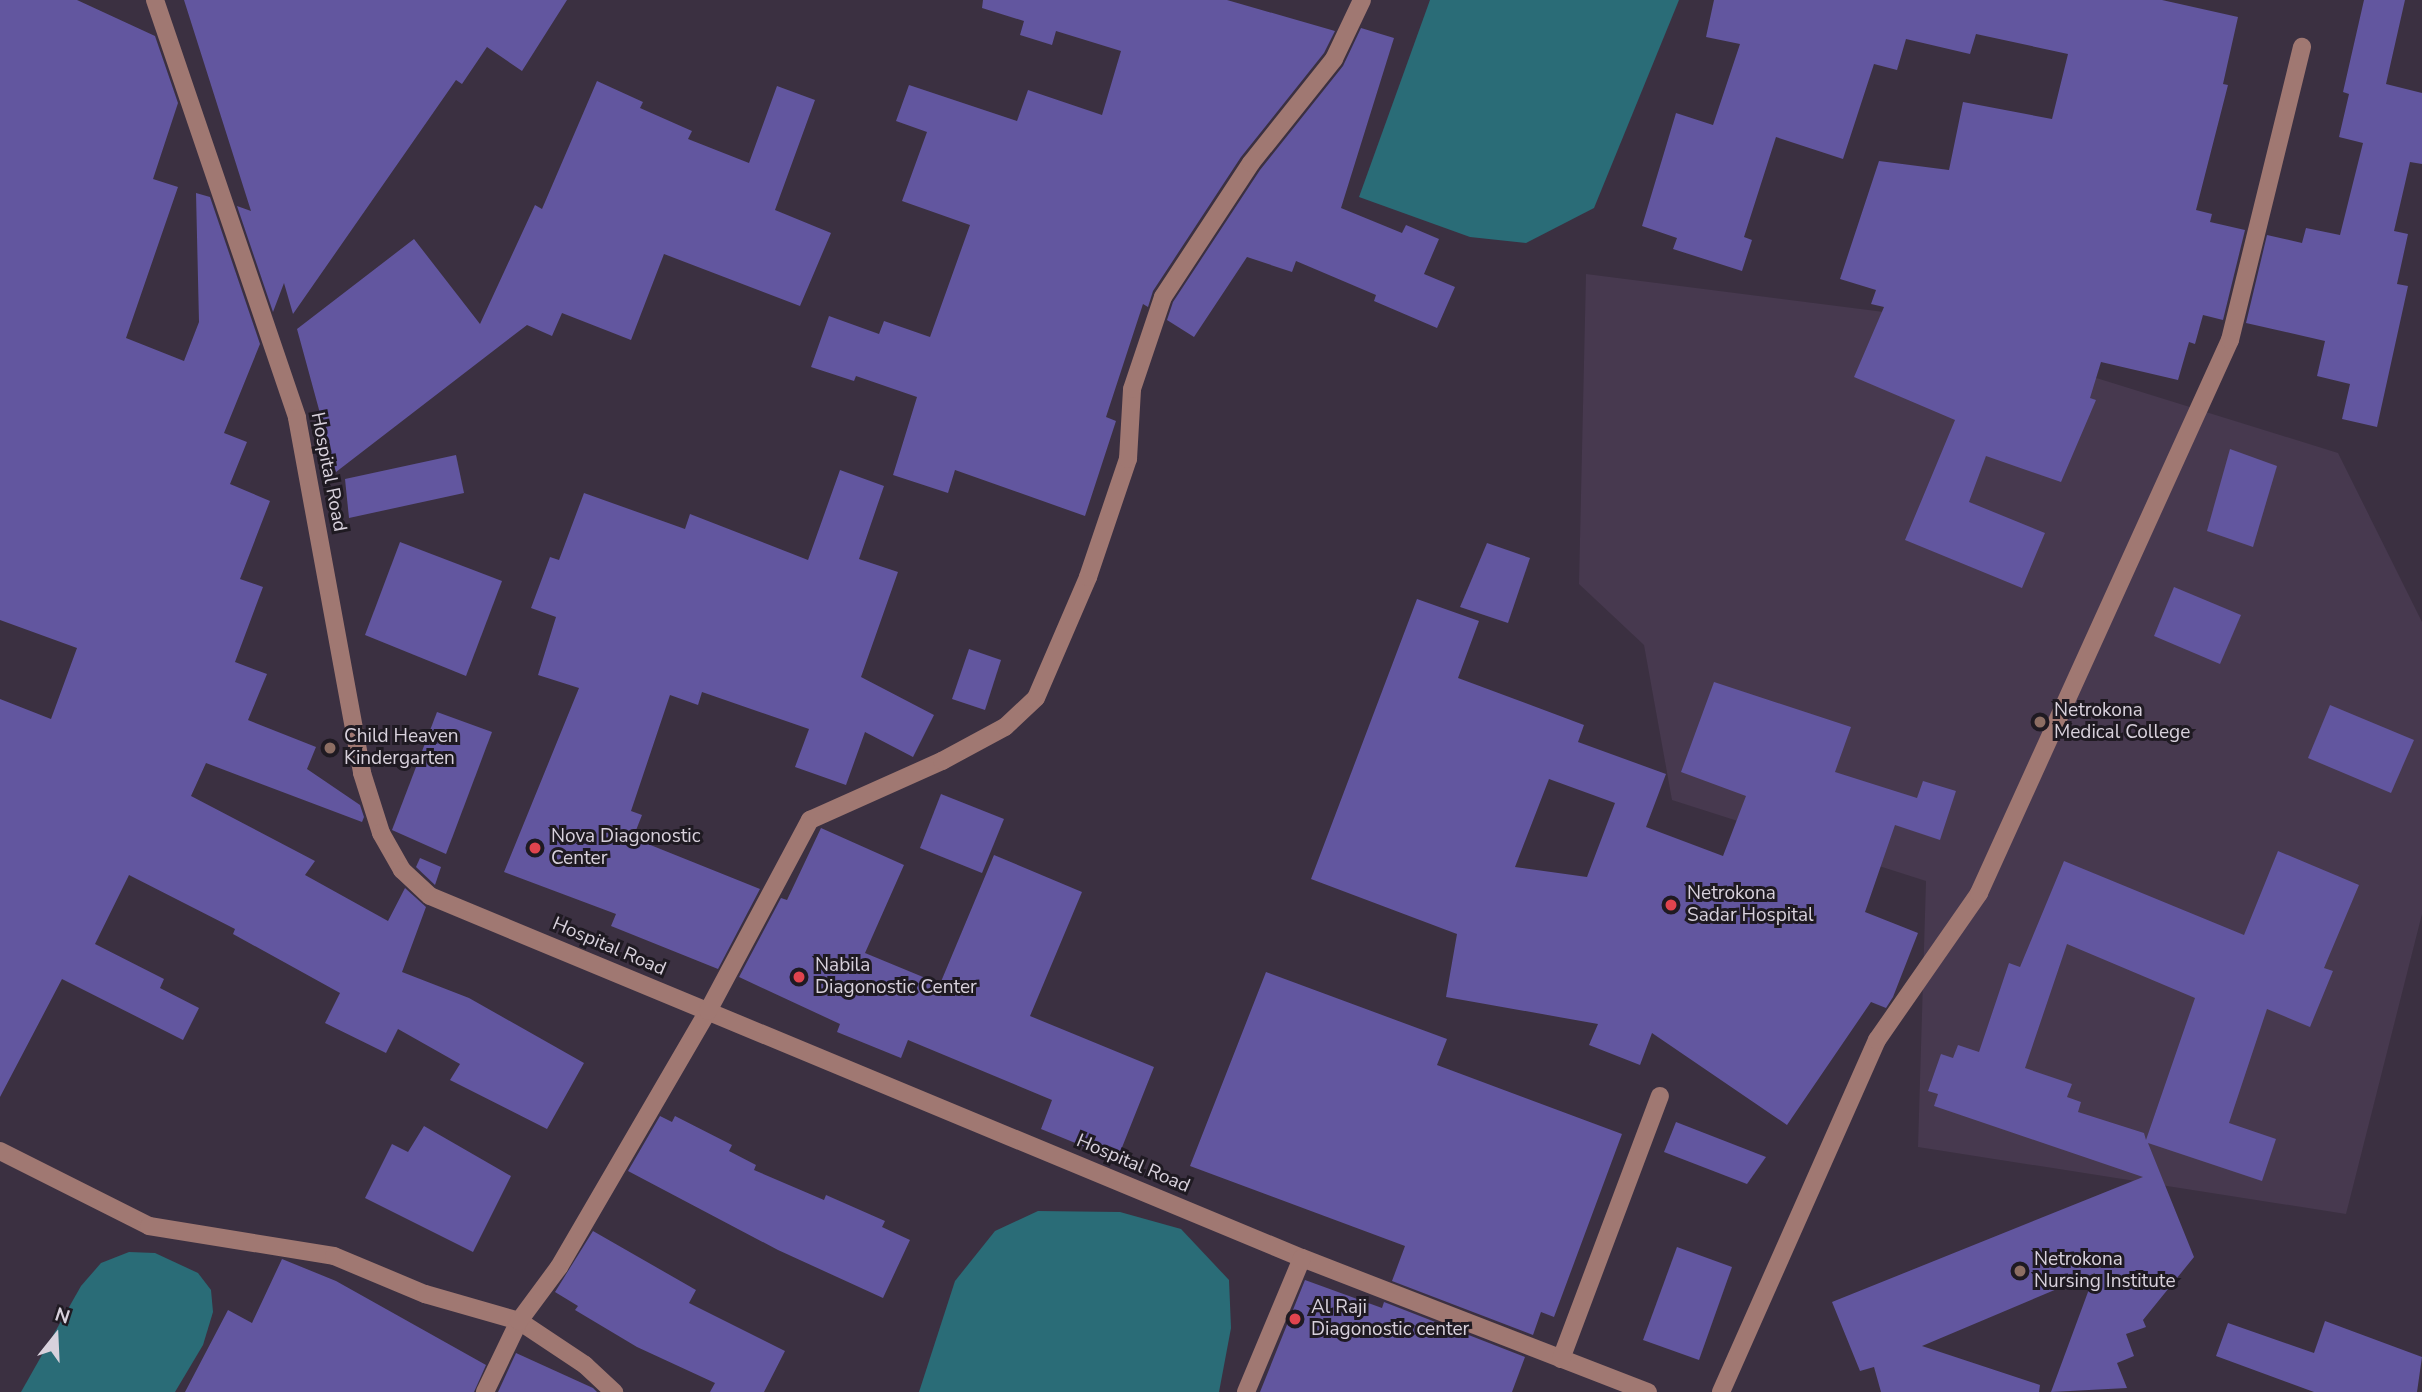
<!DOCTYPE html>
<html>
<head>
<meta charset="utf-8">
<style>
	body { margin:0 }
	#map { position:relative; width:2422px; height:1392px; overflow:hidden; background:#3b3041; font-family:"Nunito Sans",sans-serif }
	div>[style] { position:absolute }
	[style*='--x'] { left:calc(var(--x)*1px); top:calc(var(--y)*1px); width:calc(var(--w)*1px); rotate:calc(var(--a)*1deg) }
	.built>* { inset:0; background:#47394f }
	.water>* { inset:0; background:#2a6c77 }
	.building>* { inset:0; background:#62569f }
	.minor>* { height:18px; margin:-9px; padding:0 9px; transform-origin:9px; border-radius:9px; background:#a07872 }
	.dots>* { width:19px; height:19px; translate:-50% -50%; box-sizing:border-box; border:4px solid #1f1a22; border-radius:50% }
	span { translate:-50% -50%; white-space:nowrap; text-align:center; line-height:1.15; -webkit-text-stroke:6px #1f1a22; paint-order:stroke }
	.street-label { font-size:19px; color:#d8d1dc }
	.poi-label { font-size:19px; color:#d8d1dc }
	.left { translate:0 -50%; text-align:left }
	.north { position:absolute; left:21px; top:1301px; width:70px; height:70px; -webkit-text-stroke:5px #1f1a22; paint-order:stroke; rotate:18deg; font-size:19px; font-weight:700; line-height:28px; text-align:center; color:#d8d1dc }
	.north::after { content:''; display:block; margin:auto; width:24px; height:32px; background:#d8d1dc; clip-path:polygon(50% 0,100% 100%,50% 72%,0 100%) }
</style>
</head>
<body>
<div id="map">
	<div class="built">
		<div style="clip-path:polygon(1586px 274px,1884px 312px,2338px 453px,2422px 622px,2422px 914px,2346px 1214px,1918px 1147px,1926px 881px,1672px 800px,1644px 645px,1579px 584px)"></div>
	</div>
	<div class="water">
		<div style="clip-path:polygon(1430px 0,1679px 0,1594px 208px,1526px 243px,1470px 237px,1359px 197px)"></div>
		<div style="clip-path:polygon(1038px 1211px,1120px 1212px,1181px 1229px,1229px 1280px,1231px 1328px,1219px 1392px,919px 1392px,955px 1281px,995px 1231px)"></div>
		<div style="clip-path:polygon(129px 1252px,155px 1253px,198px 1273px,211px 1290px,213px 1312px,203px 1345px,175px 1392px,21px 1392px,81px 1286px,101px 1263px)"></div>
	</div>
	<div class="building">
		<div style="clip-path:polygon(0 0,77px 0,155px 36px,178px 103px,153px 179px,178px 187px,126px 338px,184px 361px,199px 322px,196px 193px,210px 197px,260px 344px,224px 433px,247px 442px,230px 484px,270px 501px,240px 579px,263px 587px,235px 662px,267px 674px,248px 720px,316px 747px,307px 769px,360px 805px,364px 817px,362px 822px,206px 763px,191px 796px,315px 861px,305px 875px,388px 921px,405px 888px,426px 907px,402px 972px,469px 998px,584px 1063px,547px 1129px,450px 1080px,460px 1064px,398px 1029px,386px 1053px,325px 1023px,340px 993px,233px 934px,235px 929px,129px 875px,95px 944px,164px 979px,160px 988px,199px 1008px,183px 1040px,62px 979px,0 1097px,0 699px,51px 719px,77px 648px,0 620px)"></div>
		<div style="clip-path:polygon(184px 0,567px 0,522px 71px,487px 47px,462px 84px,456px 80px,293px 314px,284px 283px,273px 312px,237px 206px,251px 211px)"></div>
		<div style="clip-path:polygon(983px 0,1227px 0,1335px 31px,1324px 53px,1241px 157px,1153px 291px,1148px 307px,1143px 304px,1106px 417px,1116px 421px,1085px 516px,955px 470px,948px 493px,893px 475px,917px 397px,856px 376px,854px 381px,811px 367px,829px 316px,879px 334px,884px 321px,930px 337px,970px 225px,902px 201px,927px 132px,896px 121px,909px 85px,1017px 121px,1028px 90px,1102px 115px,1121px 51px,1056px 31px,1052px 45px,1020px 35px,1024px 21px,982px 8px)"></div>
		<div style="clip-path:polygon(1714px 0,2162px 0,2238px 17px,2223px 84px,2228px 85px,2196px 210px,2212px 214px,2210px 222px,2245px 230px,2223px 320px,2203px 315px,2195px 344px,2189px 342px,2178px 380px,2101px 362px,2090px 398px,2096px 400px,2061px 482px,1986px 456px,1969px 502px,2045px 533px,2022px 588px,1905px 540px,1955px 420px,1854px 377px,1884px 307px,1871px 304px,1876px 290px,1840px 279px,1879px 161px,1949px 170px,1963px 102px,2052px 119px,2068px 54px,1976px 34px,1970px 54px,1906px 39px,1897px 70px,1874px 64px,1843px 159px,1776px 137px,1744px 237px,1752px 240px,1742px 271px,1673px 249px,1677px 238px,1642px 226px,1676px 113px,1713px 125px,1740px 44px,1706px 37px)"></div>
		<div style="clip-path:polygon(2364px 0,2405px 0,2386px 84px,2422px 93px,2422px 164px,2410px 162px,2394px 231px,2408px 234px,2397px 284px,2408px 286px,2377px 427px,2342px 419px,2350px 384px,2317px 376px,2325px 341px,2246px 323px,2267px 235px,2302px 243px,2306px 228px,2340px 235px,2363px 143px,2339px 137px,2349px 94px,2343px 92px)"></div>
		<div style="clip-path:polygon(1361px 28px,1394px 38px,1341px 208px,1402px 233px,1406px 225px,1439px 239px,1424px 274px,1455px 287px,1437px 328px,1374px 301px,1376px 295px,1296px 261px,1292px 272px,1247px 257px,1194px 337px,1167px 320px,1173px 302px,1260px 170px,1343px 66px)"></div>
		<div style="clip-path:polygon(597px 81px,643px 102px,640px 108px,692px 131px,688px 139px,749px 163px,777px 86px,815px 100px,775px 210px,831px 233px,800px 306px,664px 254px,631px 340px,562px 313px,552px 336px,527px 325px,336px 472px,297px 329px,414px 239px,480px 324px,535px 205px,542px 209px)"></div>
		<div style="clip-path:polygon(2230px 449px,2277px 466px,2253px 547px,2207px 531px)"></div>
		<div style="clip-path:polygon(456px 455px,464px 493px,349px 518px,345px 479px)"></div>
		<div style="clip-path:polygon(840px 470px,884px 486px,859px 559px,898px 572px,861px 677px,934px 715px,913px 757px,865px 732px,846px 785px,795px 767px,809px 729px,702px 692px,698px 705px,670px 695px,631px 811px,642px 815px,633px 838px,760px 889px,718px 969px,611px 926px,616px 914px,504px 872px,579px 688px,538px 675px,556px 617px,531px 608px,550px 557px,559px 560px,584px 493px,685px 529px,690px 514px,808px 560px)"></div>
		<div style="clip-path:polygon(400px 542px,502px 581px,466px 676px,365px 635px)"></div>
		<div style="clip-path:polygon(1487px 543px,1530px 558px,1508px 623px,1460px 607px)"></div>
		<div style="clip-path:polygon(2174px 587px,2241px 615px,2220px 664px,2154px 636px)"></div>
		<div style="clip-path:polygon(evenodd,1417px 599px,1479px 621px,1458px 678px,1584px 725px,1578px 742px,1666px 774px,1646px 827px,1723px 856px,1746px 796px,1681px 772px,1714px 682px,1851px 727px,1835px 772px,1917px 798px,1923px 781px,1956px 791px,1940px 840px,1895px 825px,1865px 912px,1918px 933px,1893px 997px,1886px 1008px,1871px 1002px,1787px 1125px,1652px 1033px,1640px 1065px,1589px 1045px,1598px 1024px,1446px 997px,1457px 934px,1311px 879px,1417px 599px,1549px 779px,1615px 803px,1587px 877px,1515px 867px,1549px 779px)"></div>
		<div style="clip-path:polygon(969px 649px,1001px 660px,985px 710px,952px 699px)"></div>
		<div style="clip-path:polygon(2330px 705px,2414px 740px,2391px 793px,2308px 758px)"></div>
		<div style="clip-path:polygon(437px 712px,492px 732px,446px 854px,392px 830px)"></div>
		<div style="clip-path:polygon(941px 794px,1004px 819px,982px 873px,920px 848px)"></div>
		<div style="clip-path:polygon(821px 828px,904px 865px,865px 953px,940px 984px,994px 855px,1082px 892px,1030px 1016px,1154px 1067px,1117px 1160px,1041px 1129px,1052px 1100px,908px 1040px,901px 1058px,837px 1032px,840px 1024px,739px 977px,781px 898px,787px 900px)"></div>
		<div style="clip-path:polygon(evenodd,2278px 851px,2359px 885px,2324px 968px,2333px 971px,2310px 1027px,2267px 1009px,2229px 1123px,2276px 1139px,2262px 1181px,2148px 1143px,2194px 1257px,2143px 1320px,2146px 1327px,2126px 1334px,2134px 1356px,2117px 1363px,2127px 1388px,2051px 1392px,2095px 1273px,1922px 1346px,2040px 1385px,2039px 1392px,1881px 1392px,1874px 1367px,1860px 1371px,1832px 1302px,2143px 1177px,1934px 1106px,1938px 1094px,1928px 1091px,1941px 1054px,1953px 1058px,1958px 1045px,1979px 1052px,2009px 963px,2020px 967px,2064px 861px,2244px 935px,2278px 851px,2067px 944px,2195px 998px,2146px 1140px,2144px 1133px,2078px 1112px,2081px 1102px,2067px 1097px,2072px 1084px,2025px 1068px,2067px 944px)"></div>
		<div style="clip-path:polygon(420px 858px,441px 867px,435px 885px,416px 867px)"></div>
		<div style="clip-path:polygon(1266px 972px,1447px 1039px,1437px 1065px,1622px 1134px,1554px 1317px,1541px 1312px,1533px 1335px,1392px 1281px,1405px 1246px,1190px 1166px)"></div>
		<div style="clip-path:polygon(660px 1116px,672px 1122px,675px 1116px,732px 1145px,729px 1151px,756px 1165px,754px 1170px,824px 1200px,826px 1195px,885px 1221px,882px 1227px,910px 1240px,883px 1298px,778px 1250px,628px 1171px)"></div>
		<div style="clip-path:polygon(1676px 1122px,1766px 1157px,1747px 1184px,1664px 1152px)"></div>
		<div style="clip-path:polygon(424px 1126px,511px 1176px,473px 1252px,365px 1198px,392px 1144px,408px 1152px)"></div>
		<div style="clip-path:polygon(593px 1231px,696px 1290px,689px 1303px,785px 1351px,764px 1392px,710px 1392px,715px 1383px,637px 1347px,575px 1310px,578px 1306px,555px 1292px)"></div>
		<div style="clip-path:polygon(1677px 1247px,1732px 1267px,1699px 1360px,1643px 1340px)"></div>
		<div style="clip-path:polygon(282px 1259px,336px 1281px,486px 1365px,474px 1392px,185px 1392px,228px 1310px,252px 1323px)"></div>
		<div style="clip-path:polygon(1305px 1280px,1382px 1308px,1384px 1302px,1525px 1357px,1512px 1392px,1260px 1392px)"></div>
		<div style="clip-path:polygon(2325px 1321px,2422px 1357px,2417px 1392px,2314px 1392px,2216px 1356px,2228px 1323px,2314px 1353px)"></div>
		<div style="clip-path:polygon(516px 1353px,593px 1388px,597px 1392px,498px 1392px)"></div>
	</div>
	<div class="minor">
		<div style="--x:155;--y:0;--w:441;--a:71.2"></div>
		<div style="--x:297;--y:418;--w:361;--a:79.6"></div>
		<div style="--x:362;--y:773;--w:63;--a:72.4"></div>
		<div style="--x:381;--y:833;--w:43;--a:60.4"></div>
		<div style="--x:402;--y:870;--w:38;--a:43"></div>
		<div style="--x:430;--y:896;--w:944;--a:22.55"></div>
		<div style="--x:1302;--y:1258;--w:371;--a:21.2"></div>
		<div style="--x:0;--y:1151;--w:167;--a:26.7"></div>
		<div style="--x:149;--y:1226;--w:187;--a:9.2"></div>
		<div style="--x:334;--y:1256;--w:99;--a:22.7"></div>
		<div style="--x:425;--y:1294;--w:98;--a:16"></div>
		<div style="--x:519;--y:1321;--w:79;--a:33.7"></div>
		<div style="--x:585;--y:1365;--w:40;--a:43"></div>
		<div style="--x:1561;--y:1359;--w:281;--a:-69.4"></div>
		<div style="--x:485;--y:1392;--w:79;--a:-64.4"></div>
		<div style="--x:519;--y:1321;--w:67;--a:-53.5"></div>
		<div style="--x:559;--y:1267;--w:296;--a:-59.8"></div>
		<div style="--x:708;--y:1011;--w:217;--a:-61.9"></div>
		<div style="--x:810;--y:820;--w:145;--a:-24.1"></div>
		<div style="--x:942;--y:761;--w:72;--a:-28.4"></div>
		<div style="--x:1005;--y:727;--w:42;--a:-43.1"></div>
		<div style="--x:1036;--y:698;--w:132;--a:-66.7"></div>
		<div style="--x:1088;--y:577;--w:125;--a:-71.3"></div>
		<div style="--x:1128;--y:459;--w:70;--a:-86.7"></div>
		<div style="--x:1132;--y:389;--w:97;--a:-71.4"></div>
		<div style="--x:1163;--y:297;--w:160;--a:-56.7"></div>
		<div style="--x:1251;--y:163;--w:133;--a:-51.4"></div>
		<div style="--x:1334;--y:59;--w:65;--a:-64.6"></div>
		<div style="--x:1246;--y:1392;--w:145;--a:-67.3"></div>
		<div style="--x:1721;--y:1392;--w:385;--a:-66.1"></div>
		<div style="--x:1877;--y:1040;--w:179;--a:-55.2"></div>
		<div style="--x:1979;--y:893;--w:607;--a:-65.59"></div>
		<div style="--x:2230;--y:340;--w:302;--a:-76.2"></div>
	</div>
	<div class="dots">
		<div style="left:2040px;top:722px;background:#8d6e63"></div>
		<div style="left:330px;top:748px;background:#8d6e63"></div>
		<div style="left:535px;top:848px;background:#e0444e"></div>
		<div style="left:1671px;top:905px;background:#e0444e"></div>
		<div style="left:799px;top:977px;background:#e0444e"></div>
		<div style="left:2020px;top:1271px;background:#8d6e63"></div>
		<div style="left:1295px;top:1319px;background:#e0444e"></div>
	</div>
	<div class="street-label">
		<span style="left:328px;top:472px;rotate:79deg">Hospital Road</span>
		<span style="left:609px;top:947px;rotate:23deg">Hospital Road</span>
		<span style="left:1133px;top:1164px;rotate:23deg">Hospital Road</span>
	</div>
	<div class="poi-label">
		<span class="left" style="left:2054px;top:722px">Netrokona<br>Medical College</span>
		<span class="left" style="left:344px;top:748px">Child Heaven<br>Kindergarten</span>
		<span class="left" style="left:551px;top:848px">Nova Diagonostic<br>Center</span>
		<span class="left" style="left:1687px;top:905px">Netrokona<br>Sadar Hospital</span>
		<span class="left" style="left:815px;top:977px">Nabila<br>Diagonostic Center</span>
		<span class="left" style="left:2034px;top:1271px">Netrokona<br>Nursing Institute</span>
		<span class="left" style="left:1311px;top:1319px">Al Raji<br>Diagonostic center</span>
	</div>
	<div class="north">N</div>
</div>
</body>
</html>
